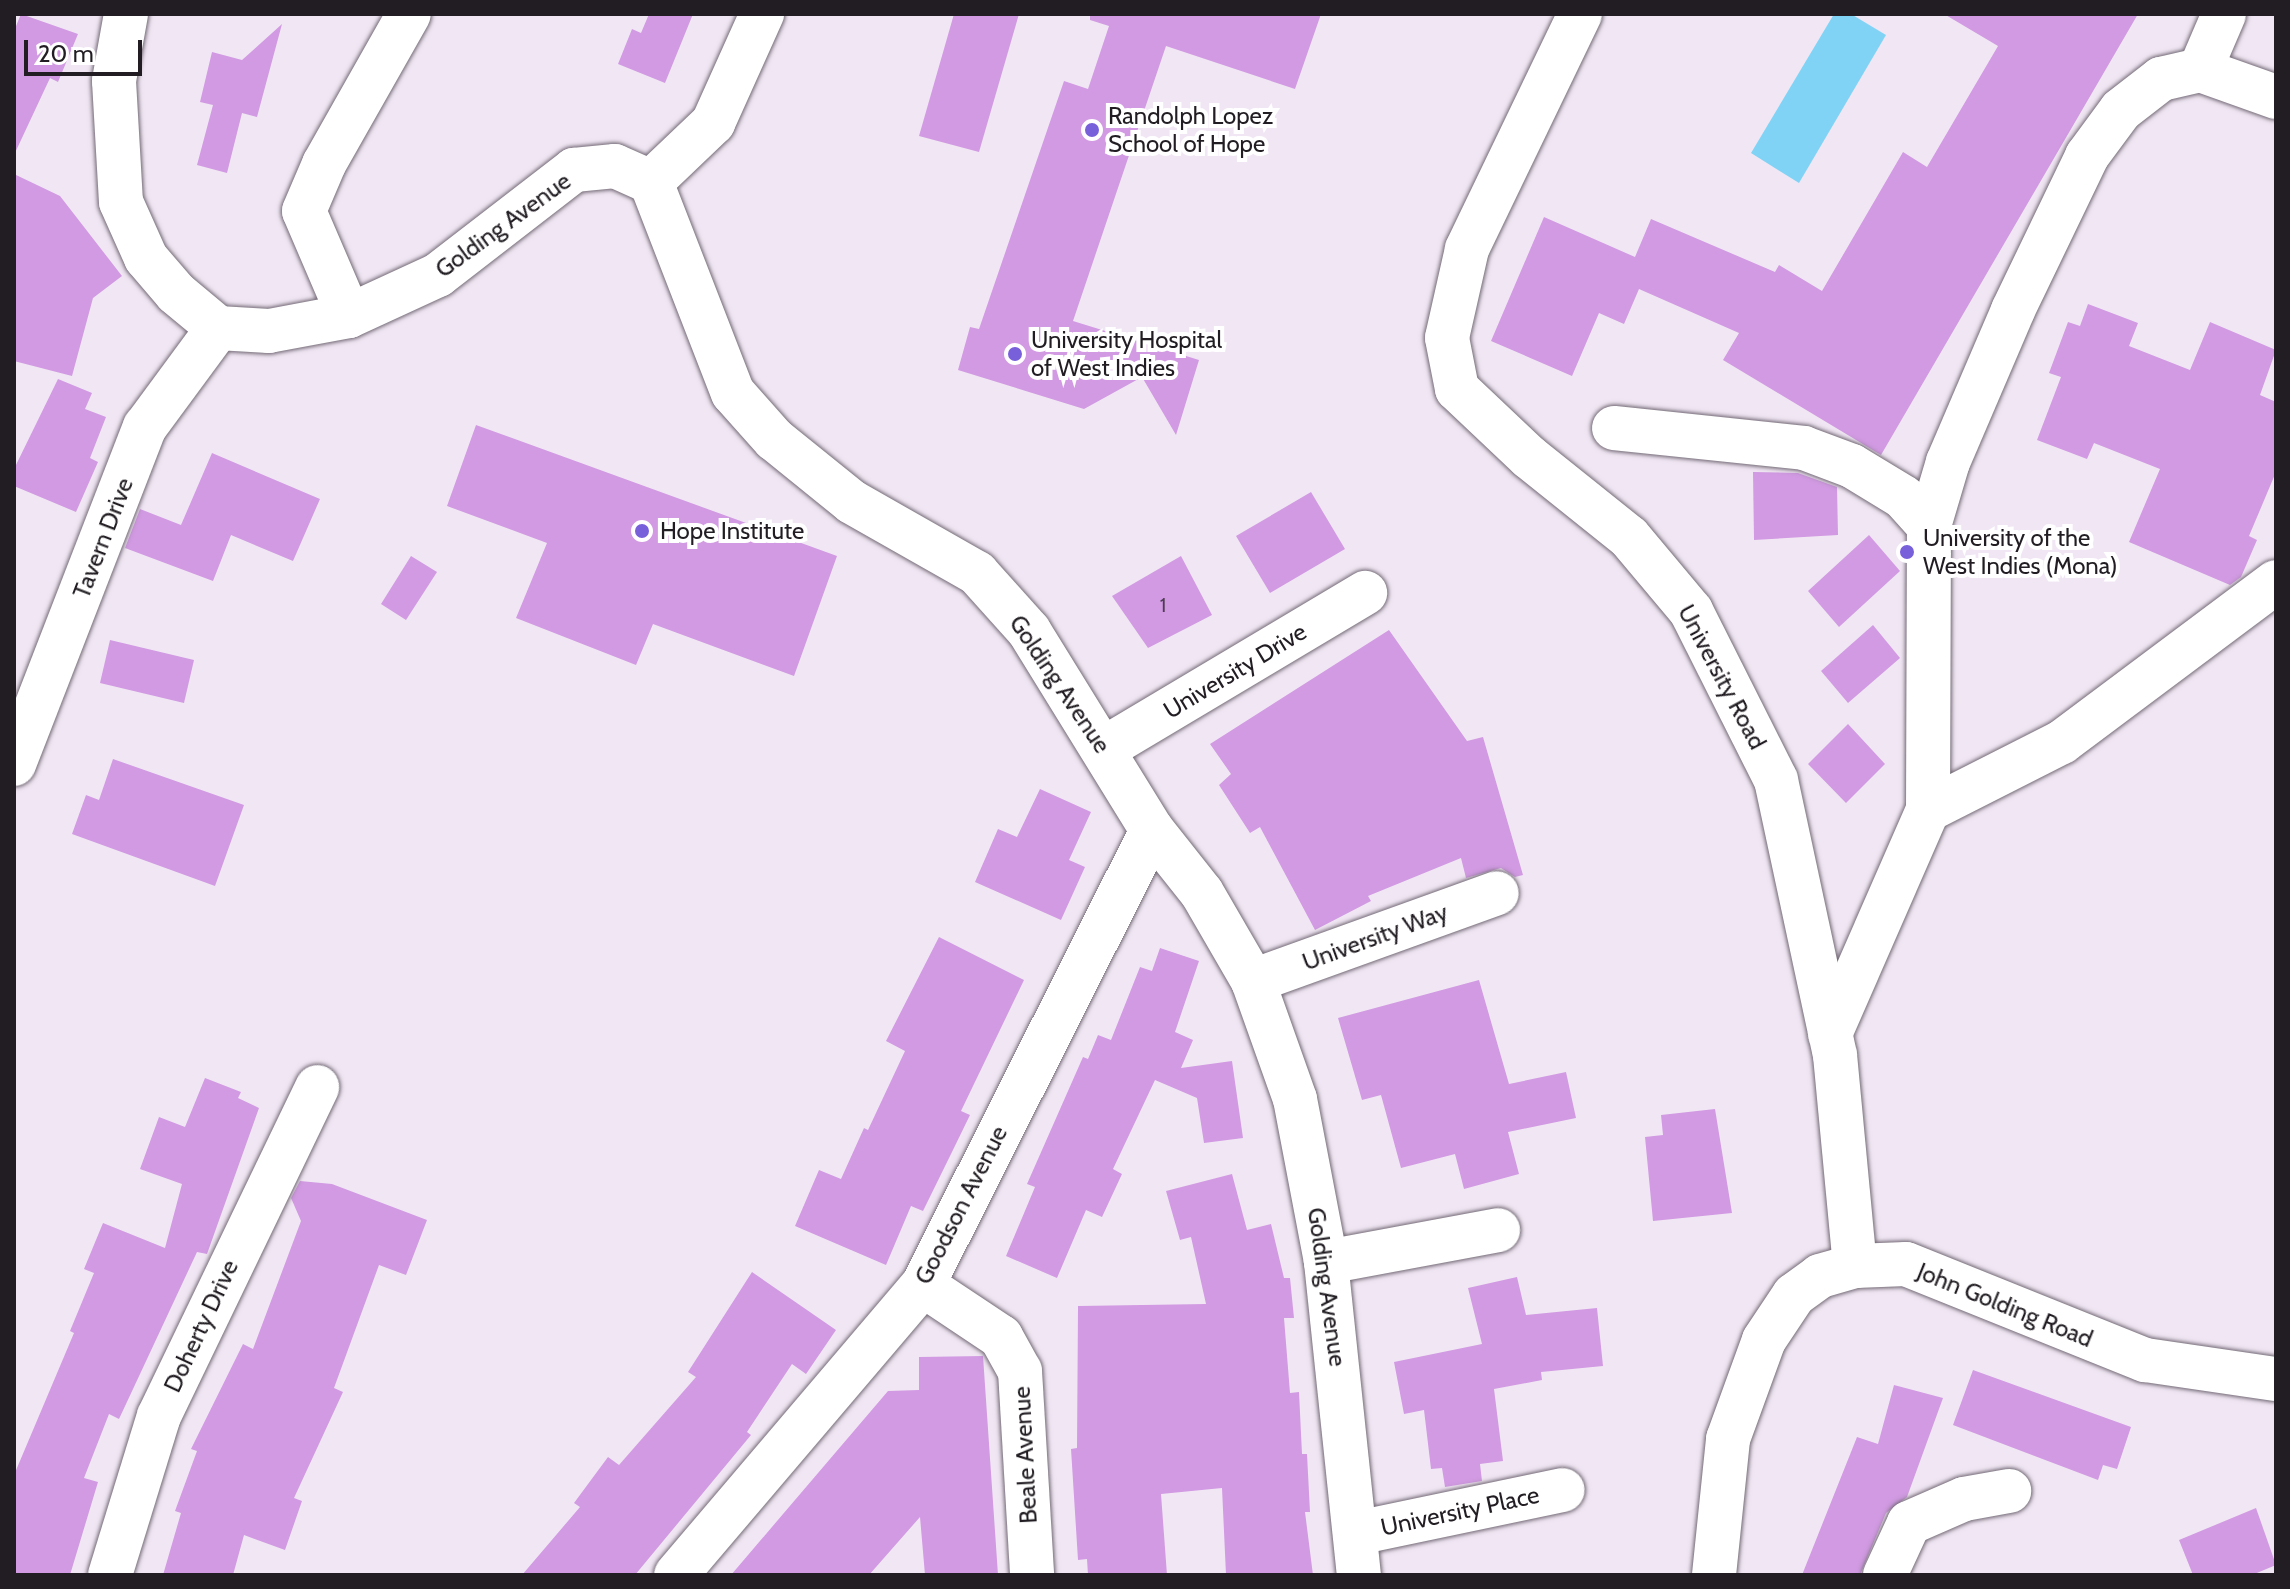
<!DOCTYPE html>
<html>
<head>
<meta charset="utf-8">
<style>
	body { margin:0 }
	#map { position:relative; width:2290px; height:1589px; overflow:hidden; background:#f1e7f4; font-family:Cabin,sans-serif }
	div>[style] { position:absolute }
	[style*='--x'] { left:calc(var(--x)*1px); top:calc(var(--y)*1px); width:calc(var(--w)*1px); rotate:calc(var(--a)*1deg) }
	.water>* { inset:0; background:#81d3f5 }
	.building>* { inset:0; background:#d19ae2 }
	.roads { filter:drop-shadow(0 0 2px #736a76) drop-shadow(0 0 2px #736a76) }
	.minor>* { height:44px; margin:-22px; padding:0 22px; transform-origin:22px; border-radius:22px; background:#fff }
	.dots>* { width:22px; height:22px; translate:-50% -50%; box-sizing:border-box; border:4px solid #fff; border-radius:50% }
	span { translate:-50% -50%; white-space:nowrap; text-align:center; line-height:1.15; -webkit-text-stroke:8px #fff; paint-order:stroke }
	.number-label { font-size:20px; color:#4d3c52 }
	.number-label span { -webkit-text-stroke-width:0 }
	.poi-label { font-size:24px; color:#211d22 }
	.left { translate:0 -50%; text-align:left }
	.street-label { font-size:24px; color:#211d22 }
	.frame { position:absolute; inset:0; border:16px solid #211d22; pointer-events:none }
	.scale { position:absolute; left:24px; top:40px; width:118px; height:36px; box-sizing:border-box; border:4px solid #211d22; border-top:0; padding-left:10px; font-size:24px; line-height:28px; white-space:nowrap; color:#211d22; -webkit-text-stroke:6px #fff; paint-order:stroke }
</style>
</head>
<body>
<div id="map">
	<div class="water">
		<div style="clip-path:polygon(1834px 14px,1851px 14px,1886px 35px,1799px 183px,1751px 153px)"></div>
	</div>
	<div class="building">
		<div style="clip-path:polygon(21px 14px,78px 34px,58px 82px,50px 78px,14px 155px,14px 31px)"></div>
		<div style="clip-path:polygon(649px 14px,693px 14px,665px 83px,618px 64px,632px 29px,641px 33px)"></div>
		<div style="clip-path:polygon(954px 14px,1019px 14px,979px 152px,919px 136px)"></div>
		<div style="clip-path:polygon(1090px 14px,1321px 14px,1295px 89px,1166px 46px,1073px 321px,1199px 360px,1176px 435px,1142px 377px,1084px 409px,958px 370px,970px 327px,979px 329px,1064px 81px,1088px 89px,1109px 26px,1090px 20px)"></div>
		<div style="clip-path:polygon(1944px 14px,2138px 14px,1881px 455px,1723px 360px,1739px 333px,1639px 289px,1624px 324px,1599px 313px,1572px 376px,1491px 341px,1544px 217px,1635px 257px,1651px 219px,1775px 272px,1779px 265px,1822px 291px,1903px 152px,1927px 167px,1998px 46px)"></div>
		<div style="clip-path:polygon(282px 24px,257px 117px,242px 113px,227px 173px,197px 165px,213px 105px,200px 102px,212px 52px,242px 60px)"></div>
		<div style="clip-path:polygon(14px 174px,60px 196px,122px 276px,93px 298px,72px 376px,14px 361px)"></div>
		<div style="clip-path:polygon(2088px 304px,2138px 323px,2129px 346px,2190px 370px,2210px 322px,2276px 350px,2260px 395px,2276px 402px,2276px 472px,2249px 536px,2257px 540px,2241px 577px,2230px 585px,2129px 542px,2160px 469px,2094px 443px,2087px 459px,2037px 440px,2061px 377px,2049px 373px,2068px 322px,2080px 326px)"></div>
		<div style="clip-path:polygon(58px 379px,92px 393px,85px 409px,106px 417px,90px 458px,98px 462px,76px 512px,14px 486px,14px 469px)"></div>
		<div style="clip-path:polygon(476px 425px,837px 556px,794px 676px,653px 624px,636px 665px,516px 618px,547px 543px,447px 506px)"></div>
		<div style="clip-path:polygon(212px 453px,320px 499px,293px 561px,231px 535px,213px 581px,125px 548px,140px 509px,181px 525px)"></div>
		<div style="clip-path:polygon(1753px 472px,1798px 473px,1837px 487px,1838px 535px,1754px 540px)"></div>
		<div style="clip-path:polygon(1311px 492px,1345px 549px,1270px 593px,1236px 536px)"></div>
		<div style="clip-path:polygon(1869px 535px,1900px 571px,1839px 627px,1808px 591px)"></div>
		<div style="clip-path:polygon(411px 556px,437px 572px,406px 620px,381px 604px)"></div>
		<div style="clip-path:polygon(1181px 556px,1212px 615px,1148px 648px,1112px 596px)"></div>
		<div style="clip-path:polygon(1873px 625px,1900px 658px,1848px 703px,1821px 671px)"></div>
		<div style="clip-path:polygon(1389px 630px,1467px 741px,1483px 737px,1523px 875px,1515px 877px,1501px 868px,1466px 878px,1461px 858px,1368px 896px,1371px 901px,1315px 930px,1260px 827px,1250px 833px,1219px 785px,1231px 774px,1210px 744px)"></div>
		<div style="clip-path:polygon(110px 640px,194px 660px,184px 703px,100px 683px)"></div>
		<div style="clip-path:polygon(1848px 724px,1885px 764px,1846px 803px,1808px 764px)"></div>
		<div style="clip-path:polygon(113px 759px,244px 805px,215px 886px,72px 834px,86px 795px,99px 800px)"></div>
		<div style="clip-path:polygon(1040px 789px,1091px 812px,1069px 860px,1085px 867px,1061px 920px,975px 882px,998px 829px,1017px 837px)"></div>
		<div style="clip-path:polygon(939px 937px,1024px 980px,961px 1111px,970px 1115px,951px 1154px,923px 1211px,911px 1206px,886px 1265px,795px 1226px,819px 1170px,841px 1179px,864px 1128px,868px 1130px,905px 1051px,886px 1041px)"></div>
		<div style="clip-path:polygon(1160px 948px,1199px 961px,1175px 1032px,1193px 1040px,1181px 1068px,1232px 1061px,1243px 1138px,1204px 1143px,1197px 1098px,1155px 1080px,1113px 1169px,1122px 1174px,1102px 1217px,1086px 1210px,1057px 1278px,1006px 1256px,1035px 1187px,1027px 1184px,1083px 1057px,1088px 1059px,1098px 1035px,1111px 1040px,1140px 967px,1152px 971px)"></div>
		<div style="clip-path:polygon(1479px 980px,1509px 1084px,1566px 1072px,1576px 1118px,1508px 1132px,1519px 1174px,1464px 1189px,1455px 1154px,1401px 1168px,1381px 1095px,1362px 1100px,1338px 1018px)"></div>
		<div style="clip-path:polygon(205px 1078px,241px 1092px,238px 1098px,259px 1108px,207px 1254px,197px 1252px,119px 1419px,109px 1414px,84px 1478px,98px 1482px,70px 1575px,14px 1575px,14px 1475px,74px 1333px,70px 1331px,94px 1273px,84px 1269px,103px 1223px,165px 1248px,182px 1184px,140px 1169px,159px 1117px,185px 1127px)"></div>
		<div style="clip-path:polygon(1715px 1109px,1732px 1213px,1653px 1221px,1645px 1137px,1663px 1135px,1661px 1115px)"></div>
		<div style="clip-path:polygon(1232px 1174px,1247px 1230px,1271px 1224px,1284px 1278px,1290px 1278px,1294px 1318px,1284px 1318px,1290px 1393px,1299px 1392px,1302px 1454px,1307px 1454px,1310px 1512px,1305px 1512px,1313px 1575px,1226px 1575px,1222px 1488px,1161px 1494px,1167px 1575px,1088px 1575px,1087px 1559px,1078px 1560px,1071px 1449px,1077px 1448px,1078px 1306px,1206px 1304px,1191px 1237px,1180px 1240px,1166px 1191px)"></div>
		<div style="clip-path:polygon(300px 1181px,332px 1184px,427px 1220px,406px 1275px,379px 1265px,334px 1388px,343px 1392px,294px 1498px,302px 1501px,285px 1550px,244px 1535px,233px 1575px,163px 1575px,181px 1513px,175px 1511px,197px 1451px,191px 1449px,243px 1344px,253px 1349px,301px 1221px,291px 1198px)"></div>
		<div style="clip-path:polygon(752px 1272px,836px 1330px,806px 1374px,792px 1364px,747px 1432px,751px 1435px,635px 1575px,522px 1575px,580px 1507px,574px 1503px,608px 1457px,619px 1465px,696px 1377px,688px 1372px)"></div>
		<div style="clip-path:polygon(1517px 1277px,1526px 1315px,1597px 1308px,1603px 1366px,1541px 1372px,1542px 1380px,1494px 1389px,1503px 1461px,1480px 1464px,1482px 1481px,1445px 1487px,1442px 1468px,1431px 1469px,1424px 1410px,1404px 1414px,1394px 1362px,1482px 1344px,1468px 1288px)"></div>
		<div style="clip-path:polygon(983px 1356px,998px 1575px,925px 1575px,920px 1517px,869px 1575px,731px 1575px,888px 1391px,919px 1390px,919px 1357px)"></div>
		<div style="clip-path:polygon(1973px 1370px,2131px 1427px,2117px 1469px,2103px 1465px,2098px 1480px,1953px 1425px)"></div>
		<div style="clip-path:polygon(1894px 1385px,1943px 1398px,1907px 1497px,1886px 1513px,1860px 1575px,1802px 1575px,1857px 1437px,1878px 1444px)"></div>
		<div style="clip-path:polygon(2256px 1508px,2276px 1565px,2252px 1575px,2193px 1575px,2179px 1540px)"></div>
	</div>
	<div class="roads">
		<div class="minor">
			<div style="--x:126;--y:14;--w:68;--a:100.2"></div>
			<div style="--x:114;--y:81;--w:121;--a:86.7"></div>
			<div style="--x:121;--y:202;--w:61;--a:65.9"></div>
			<div style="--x:146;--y:258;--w:46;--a:49.4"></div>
			<div style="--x:176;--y:293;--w:55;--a:39.8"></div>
			<div style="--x:1580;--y:14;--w:261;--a:115.7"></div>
			<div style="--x:1467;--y:249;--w:91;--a:102.7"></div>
			<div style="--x:1447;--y:338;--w:52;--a:78.9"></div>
			<div style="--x:1457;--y:389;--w:99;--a:43.4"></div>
			<div style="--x:1529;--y:457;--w:128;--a:38.7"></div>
			<div style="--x:1629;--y:537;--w:97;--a:50"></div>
			<div style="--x:1691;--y:611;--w:189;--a:63.3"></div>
			<div style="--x:1776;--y:780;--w:281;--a:77.9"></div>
			<div style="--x:1835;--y:1055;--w:212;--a:84.6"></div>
			<div style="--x:2200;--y:70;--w:61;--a:-66.8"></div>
			<div style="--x:651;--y:182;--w:86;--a:-43.6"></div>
			<div style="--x:713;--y:123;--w:120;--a:-65.8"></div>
			<div style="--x:349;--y:316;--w:114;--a:-113.2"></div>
			<div style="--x:304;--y:211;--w:51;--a:-66.9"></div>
			<div style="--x:324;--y:164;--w:172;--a:-60.5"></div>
			<div style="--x:218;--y:328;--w:51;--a:3.4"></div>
			<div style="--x:269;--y:331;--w:81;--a:-10.6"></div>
			<div style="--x:349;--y:316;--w:98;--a:-24.7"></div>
			<div style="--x:438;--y:275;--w:172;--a:-37.7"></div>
			<div style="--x:574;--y:170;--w:41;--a:-5.6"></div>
			<div style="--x:615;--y:166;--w:39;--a:24"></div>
			<div style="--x:651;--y:182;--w:226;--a:68.8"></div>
			<div style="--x:733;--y:393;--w:62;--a:48.3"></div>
			<div style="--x:774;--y:439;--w:100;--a:38.9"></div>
			<div style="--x:852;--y:502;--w:144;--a:29.6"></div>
			<div style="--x:977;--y:573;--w:78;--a:48.1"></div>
			<div style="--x:1029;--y:631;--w:234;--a:58.3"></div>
			<div style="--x:1152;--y:830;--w:80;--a:51.6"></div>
			<div style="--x:1202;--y:893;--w:102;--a:59.9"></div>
			<div style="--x:1253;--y:981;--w:125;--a:70.4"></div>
			<div style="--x:1295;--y:1099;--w:166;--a:79.2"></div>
			<div style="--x:1326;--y:1262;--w:315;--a:84"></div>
			<div style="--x:1614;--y:428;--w:191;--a:6"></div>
			<div style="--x:1804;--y:448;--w:51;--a:20.6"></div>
			<div style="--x:1852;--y:466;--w:60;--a:31.3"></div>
			<div style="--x:1903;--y:497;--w:39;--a:48"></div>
			<div style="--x:1105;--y:748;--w:303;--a:-30.8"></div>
			<div style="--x:14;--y:764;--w:362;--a:-68.8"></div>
			<div style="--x:145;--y:427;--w:123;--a:-53.6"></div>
			<div style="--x:1928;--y:810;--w:150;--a:-26.9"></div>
			<div style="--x:2062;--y:742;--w:267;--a:-36.8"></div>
			<div style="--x:1253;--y:981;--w:259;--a:-19.8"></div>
			<div style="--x:1830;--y:1034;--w:244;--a:-66.4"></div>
			<div style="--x:1928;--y:810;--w:284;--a:-89.8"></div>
			<div style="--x:1929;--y:526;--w:67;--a:-73.5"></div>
			<div style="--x:1948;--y:462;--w:165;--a:-66.8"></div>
			<div style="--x:2013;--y:310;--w:171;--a:-64.3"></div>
			<div style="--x:2087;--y:156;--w:57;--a:-53.5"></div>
			<div style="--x:2121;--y:110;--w:51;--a:-37.8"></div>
			<div style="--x:2161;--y:79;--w:40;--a:-13"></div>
			<div style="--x:2200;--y:70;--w:81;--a:19.6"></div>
			<div style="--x:1326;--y:1262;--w:175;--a:-10.5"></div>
			<div style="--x:923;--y:1285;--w:94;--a:33.7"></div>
			<div style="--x:1001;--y:1337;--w:39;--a:61"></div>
			<div style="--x:1020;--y:1371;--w:204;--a:86.6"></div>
			<div style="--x:1357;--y:1533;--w:210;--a:-11.8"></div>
			<div style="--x:110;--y:1575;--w:166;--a:-72.9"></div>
			<div style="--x:159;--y:1416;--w:365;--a:-64.3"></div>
			<div style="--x:676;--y:1575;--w:381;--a:-49.6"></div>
			<div style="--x:923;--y:1285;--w:509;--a:-63.28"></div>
			<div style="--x:1714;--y:1575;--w:137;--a:-84.1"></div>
			<div style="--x:1728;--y:1439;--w:105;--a:-70"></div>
			<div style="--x:1764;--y:1340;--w:54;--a:-56.3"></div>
			<div style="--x:1794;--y:1295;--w:32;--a:-36"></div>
			<div style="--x:1820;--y:1276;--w:36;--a:-16"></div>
			<div style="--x:1855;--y:1266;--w:51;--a:-2.2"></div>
			<div style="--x:1906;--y:1264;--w:258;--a:21.9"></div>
			<div style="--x:2145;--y:1360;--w:132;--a:8.3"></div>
			<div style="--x:1885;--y:1575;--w:57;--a:-65.2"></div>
			<div style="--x:1909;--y:1523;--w:60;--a:-23.6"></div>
			<div style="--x:1964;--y:1499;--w:46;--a:-10.1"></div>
		</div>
	</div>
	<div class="dots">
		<div style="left:1092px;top:130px;background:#7860db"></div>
		<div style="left:1015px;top:354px;background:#7860db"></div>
		<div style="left:642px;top:531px;background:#7860db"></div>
		<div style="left:1907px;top:552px;background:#7860db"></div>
	</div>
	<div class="number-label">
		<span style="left:1163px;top:605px">1</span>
	</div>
	<div class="poi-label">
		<span class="left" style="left:1108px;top:130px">Randolph Lopez<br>School of Hope</span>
		<span class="left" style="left:1031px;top:354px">University Hospital<br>of West Indies</span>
		<span class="left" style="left:660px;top:531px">Hope Institute</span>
		<span class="left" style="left:1923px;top:552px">University of the<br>West Indies (Mona)</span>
	</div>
	<div class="street-label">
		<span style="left:503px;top:225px;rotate:-36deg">Golding Avenue</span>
		<span style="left:103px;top:538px;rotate:-69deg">Tavern Drive</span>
		<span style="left:1235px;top:671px;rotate:-31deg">University Drive</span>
		<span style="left:1722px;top:677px;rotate:62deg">University Road</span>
		<span style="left:1060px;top:684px;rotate:56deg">Golding Avenue</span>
		<span style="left:1375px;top:937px;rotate:-20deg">University Way</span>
		<span style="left:961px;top:1205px;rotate:-63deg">Goodson Avenue</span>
		<span style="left:1327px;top:1287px;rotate:82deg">Golding Avenue</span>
		<span style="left:2005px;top:1305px;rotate:22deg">John Golding Road</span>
		<span style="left:201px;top:1326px;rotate:-65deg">Doherty Drive</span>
		<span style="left:1025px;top:1455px;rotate:-93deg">Beale Avenue</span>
		<span style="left:1460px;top:1511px;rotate:-12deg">University Place</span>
	</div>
	<div class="frame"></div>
	<div class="scale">20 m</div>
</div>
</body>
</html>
